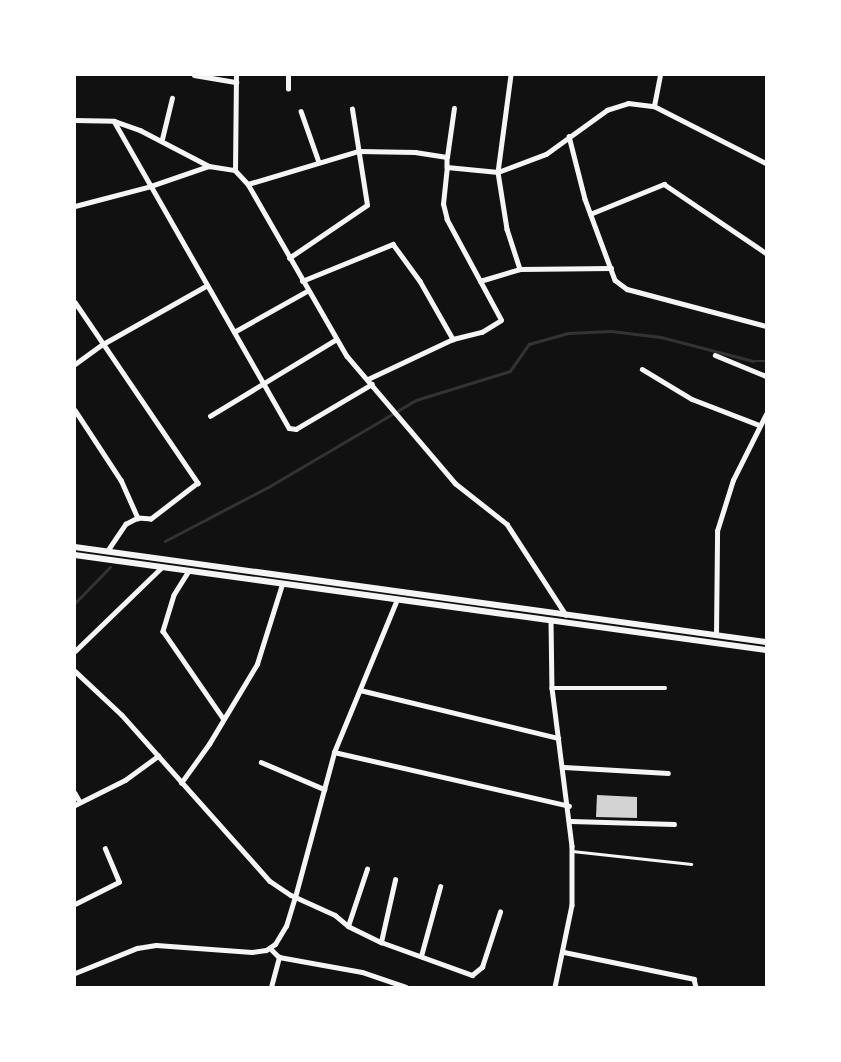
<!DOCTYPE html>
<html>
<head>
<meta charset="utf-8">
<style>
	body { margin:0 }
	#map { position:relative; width:841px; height:1062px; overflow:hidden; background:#111; font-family:"Noto Serif",serif }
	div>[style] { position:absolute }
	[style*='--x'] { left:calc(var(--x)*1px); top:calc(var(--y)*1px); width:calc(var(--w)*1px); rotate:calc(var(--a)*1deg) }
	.stream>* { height:2.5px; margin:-1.25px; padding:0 1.25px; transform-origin:1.25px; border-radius:1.25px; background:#333 }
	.building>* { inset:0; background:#d3d3d3 }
	.pedestrian>* { height:3px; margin:-1.5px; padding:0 1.5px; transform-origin:1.5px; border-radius:1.5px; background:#f5f5f5 }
	.minor>* { height:4.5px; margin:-2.25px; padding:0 2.25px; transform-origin:2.25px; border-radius:2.25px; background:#f5f5f5 }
	.tertiary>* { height:5px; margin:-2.5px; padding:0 2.5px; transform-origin:2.5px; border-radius:2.5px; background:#f5f5f5 }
	.secondary>* { height:5.5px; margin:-2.75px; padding:0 2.75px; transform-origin:2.75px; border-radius:2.75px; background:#f5f5f5 }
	span { translate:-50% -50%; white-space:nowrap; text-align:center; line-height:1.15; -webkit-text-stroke:5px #fff; paint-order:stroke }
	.frame { position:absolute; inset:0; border:76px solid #fff; pointer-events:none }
</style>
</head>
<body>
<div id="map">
	<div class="stream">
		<div style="--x:165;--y:541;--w:119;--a:-27.6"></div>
		<div style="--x:270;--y:486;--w:169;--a:-30.5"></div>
		<div style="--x:416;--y:400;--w:98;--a:-17.1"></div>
		<div style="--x:510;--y:371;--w:33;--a:-55"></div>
		<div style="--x:529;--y:344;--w:41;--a:-15.8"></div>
		<div style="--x:568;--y:333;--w:43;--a:-2.7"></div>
		<div style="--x:611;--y:331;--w:50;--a:6.8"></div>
		<div style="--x:661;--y:337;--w:95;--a:14.6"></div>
		<div style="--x:753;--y:361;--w:13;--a:0"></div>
		<div style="--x:75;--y:603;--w:50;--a:-45.8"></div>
	</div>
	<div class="building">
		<div style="clip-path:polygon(597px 795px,637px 797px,637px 818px,596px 817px)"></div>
	</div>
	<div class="pedestrian">
		<div style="--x:572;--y:851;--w:120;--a:6.2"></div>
	</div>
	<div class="minor">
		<div style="--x:194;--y:75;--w:43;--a:9.5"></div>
		<div style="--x:511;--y:75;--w:98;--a:97.6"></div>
		<div style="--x:498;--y:172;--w:58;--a:81"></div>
		<div style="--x:507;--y:229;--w:42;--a:72"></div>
		<div style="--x:520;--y:269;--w:91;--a:-0.6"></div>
		<div style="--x:288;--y:89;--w:14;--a:-90"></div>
		<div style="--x:654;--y:106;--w:32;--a:-79"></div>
		<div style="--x:301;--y:111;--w:54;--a:70.6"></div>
		<div style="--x:75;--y:120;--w:39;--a:1"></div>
		<div style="--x:114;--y:121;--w:28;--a:19"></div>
		<div style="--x:140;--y:130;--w:78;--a:27.6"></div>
		<div style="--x:209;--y:166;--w:26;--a:9"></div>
		<div style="--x:235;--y:170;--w:19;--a:47"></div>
		<div style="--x:248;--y:184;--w:116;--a:-16.6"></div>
		<div style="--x:359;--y:151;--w:56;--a:1"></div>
		<div style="--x:415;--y:152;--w:32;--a:9"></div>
		<div style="--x:447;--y:157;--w:10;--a:90"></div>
		<div style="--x:447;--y:167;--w:51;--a:5.6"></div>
		<div style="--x:498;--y:172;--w:51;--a:-20.6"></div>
		<div style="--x:546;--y:154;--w:75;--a:-35.8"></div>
		<div style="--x:607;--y:110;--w:22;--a:-18"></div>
		<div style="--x:628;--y:103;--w:26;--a:7"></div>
		<div style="--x:654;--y:106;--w:126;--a:27"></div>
		<div style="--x:114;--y:121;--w:353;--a:60.3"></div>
		<div style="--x:289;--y:428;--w:7;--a:8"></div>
		<div style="--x:296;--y:429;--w:88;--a:-30.6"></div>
		<div style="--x:569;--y:136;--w:65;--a:75.7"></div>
		<div style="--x:585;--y:199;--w:86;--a:69.7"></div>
		<div style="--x:615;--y:280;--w:15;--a:37"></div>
		<div style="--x:627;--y:289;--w:144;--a:14.9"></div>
		<div style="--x:162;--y:139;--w:42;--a:-76.3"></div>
		<div style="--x:447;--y:157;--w:49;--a:-81.9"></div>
		<div style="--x:235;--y:170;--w:95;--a:-89.4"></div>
		<div style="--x:248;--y:184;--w:198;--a:60.1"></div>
		<div style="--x:347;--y:356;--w:167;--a:49.6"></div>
		<div style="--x:455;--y:483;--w:66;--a:38.3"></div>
		<div style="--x:507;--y:524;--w:108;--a:57"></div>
		<div style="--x:75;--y:206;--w:79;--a:-14.7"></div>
		<div style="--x:151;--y:186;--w:61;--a:-19"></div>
		<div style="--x:590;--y:214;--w:80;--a:-22.1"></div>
		<div style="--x:664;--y:184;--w:123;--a:34.1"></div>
		<div style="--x:289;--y:258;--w:94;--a:-34.2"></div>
		<div style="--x:367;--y:205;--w:97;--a:-98.9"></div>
		<div style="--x:302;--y:281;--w:98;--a:-22.1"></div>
		<div style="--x:393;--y:244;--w:46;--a:53.9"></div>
		<div style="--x:420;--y:281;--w:67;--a:60.4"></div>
		<div style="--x:480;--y:281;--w:42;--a:-16.7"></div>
		<div style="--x:75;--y:302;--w:219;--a:55.8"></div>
		<div style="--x:198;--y:483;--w:59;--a:142.5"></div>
		<div style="--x:151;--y:519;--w:13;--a:-176"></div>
		<div style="--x:138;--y:518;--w:13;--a:153"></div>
		<div style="--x:126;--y:524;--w:32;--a:124"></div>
		<div style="--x:234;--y:332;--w:84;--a:-29.3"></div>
		<div style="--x:715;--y:355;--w:55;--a:22.4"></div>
		<div style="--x:75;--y:364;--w:34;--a:-36"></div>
		<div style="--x:103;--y:344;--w:118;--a:-29.4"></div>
		<div style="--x:642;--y:369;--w:58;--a:31"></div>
		<div style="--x:692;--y:399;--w:72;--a:21.2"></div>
		<div style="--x:368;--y:379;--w:94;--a:-25.2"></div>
		<div style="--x:453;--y:339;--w:30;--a:-14"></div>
		<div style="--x:482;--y:332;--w:22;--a:-32"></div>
		<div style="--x:501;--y:320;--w:114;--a:-118.4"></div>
		<div style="--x:447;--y:220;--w:16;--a:-104"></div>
		<div style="--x:443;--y:204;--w:37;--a:-84"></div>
		<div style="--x:75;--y:410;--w:84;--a:56.7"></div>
		<div style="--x:121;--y:480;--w:42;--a:65.9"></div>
		<div style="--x:210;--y:416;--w:146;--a:-31.3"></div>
		<div style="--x:189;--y:571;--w:28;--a:122"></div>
		<div style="--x:174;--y:595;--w:38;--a:107"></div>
		<div style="--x:163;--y:631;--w:106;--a:55.4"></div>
		<div style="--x:551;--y:620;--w:68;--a:89.2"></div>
		<div style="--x:552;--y:688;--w:159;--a:82.8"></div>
		<div style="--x:572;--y:846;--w:59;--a:90"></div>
		<div style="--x:572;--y:905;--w:84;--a:101.7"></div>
		<div style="--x:716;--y:635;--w:104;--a:-89.4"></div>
		<div style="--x:717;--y:531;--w:53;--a:-72.6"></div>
		<div style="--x:733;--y:480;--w:74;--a:-63.4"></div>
		<div style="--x:75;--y:651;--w:121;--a:-44"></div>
		<div style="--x:75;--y:671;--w:64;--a:43.1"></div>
		<div style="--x:122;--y:715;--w:222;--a:48.3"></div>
		<div style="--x:270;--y:881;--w:25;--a:34"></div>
		<div style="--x:291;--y:895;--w:48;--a:24.4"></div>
		<div style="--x:335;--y:915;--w:17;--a:40"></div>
		<div style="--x:348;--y:926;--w:37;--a:26"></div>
		<div style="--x:381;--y:942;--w:97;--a:19.9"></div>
		<div style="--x:472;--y:975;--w:13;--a:-39"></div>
		<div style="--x:482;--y:967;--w:58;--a:-71.9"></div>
		<div style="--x:552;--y:688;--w:113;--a:0"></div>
		<div style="--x:360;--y:690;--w:204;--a:13.6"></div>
		<div style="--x:334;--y:752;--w:241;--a:12.9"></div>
		<div style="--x:261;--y:762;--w:69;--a:23.2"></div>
		<div style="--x:564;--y:767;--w:104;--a:3.3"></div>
		<div style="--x:181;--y:783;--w:48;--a:-54.3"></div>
		<div style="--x:209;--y:744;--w:93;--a:-59"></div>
		<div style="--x:257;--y:664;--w:84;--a:-72.6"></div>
		<div style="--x:75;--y:793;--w:10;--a:61"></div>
		<div style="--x:75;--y:805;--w:56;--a:-26.6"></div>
		<div style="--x:125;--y:780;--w:41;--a:-36"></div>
		<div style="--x:571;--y:821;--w:103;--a:1.7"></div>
		<div style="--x:75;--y:904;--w:49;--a:-26.6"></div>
		<div style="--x:119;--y:882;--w:36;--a:-113"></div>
		<div style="--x:348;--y:926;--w:60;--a:-71.6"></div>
		<div style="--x:381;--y:942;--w:64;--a:-77.3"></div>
		<div style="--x:270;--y:948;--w:13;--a:45"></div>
		<div style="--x:279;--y:957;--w:84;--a:10.2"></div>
		<div style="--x:362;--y:972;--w:46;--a:18.8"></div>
		<div style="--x:564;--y:952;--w:133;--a:11.7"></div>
		<div style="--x:694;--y:979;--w:8;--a:76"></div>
		<div style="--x:421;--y:956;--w:72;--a:-74.6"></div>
		<div style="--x:271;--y:987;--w:31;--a:-75"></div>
	</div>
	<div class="tertiary">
		<div style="--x:75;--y:973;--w:67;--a:-22"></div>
		<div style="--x:137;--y:948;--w:19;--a:-9"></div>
		<div style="--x:156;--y:945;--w:96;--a:4.2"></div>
		<div style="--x:252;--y:952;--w:14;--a:-8"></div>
		<div style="--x:266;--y:950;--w:11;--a:-34"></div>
		<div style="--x:275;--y:944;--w:21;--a:-59"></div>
		<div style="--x:286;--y:926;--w:30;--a:-73"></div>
		<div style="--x:295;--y:897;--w:150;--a:-74.9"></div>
		<div style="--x:334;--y:752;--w:165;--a:-67.6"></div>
	</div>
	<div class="secondary">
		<div style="--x:75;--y:547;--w:697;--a:7.83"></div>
		<div style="--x:75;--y:555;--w:697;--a:7.83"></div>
	</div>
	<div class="frame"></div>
</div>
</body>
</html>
